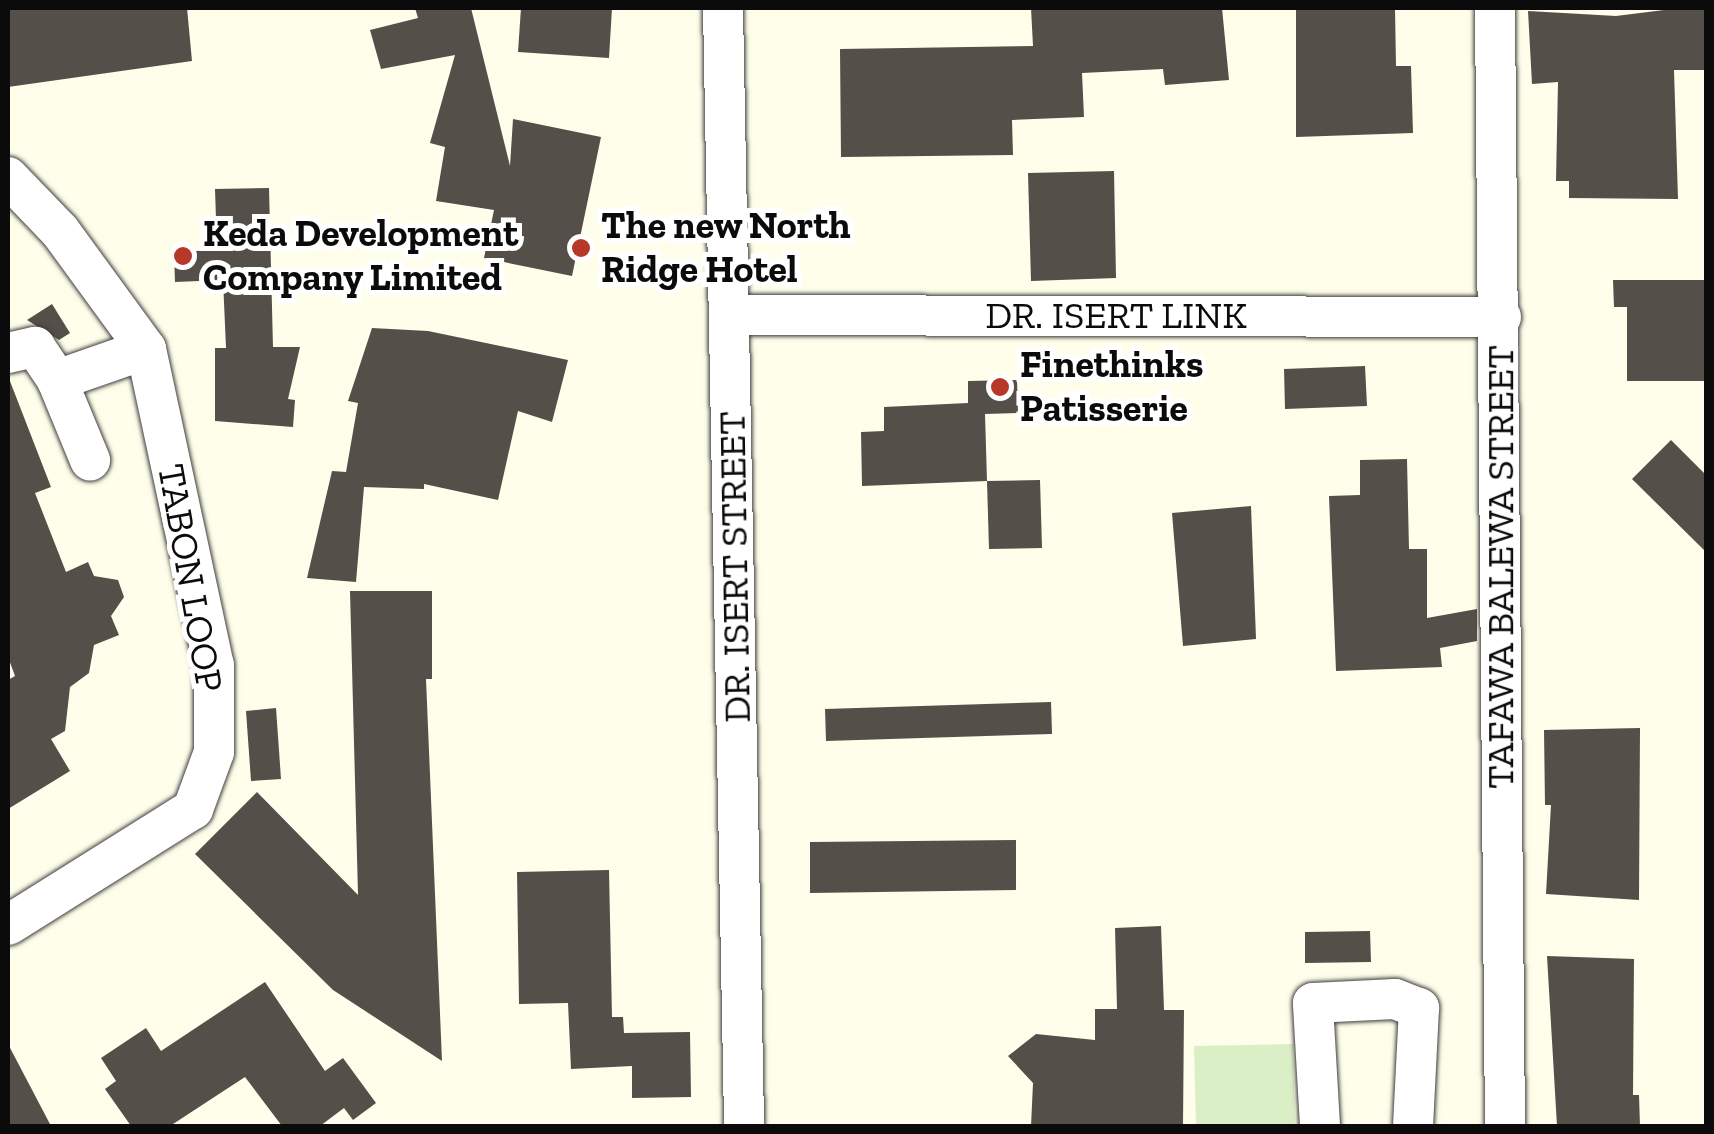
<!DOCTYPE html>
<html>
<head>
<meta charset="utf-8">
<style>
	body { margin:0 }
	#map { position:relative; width:1714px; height:1134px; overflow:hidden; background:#fefeea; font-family:"Zilla Slab",serif }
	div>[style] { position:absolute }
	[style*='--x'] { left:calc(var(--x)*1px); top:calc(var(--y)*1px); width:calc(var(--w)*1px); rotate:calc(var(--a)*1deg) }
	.pitch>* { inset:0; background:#dbefc7 }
	.building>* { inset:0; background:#544f48 }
	.roads { filter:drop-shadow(0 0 2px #3e3e3e) drop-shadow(0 0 2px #3e3e3e) }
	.minor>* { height:40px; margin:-20px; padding:0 20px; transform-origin:20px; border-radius:20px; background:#fff }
	.dots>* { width:28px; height:28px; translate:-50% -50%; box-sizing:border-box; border:5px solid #fff; border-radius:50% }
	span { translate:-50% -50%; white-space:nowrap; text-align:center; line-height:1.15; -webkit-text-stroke:10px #fff; paint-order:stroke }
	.poi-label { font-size:38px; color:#0b0b0b; font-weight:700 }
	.left { translate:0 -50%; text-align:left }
	.street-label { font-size:38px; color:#0b0b0b }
	.frame { position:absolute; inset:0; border:10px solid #0b0b0b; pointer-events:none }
</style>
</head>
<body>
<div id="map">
	<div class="pitch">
		<div style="clip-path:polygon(1293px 1044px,1295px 1126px,1196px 1126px,1194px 1046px)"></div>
	</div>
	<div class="building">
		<div style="clip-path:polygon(8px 8px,187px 8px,192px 61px,8px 87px)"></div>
		<div style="clip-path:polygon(415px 8px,471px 8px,510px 166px,513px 119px,601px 137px,572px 276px,484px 258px,494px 210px,436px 201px,445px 147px,430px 143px,455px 55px,381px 69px,370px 30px,418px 18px)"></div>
		<div style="clip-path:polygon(521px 8px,612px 8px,609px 58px,518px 52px)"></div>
		<div style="clip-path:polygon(1031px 8px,1222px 8px,1229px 80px,1165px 85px,1163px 69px,1082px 73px,1084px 117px,1012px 120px,1013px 155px,841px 157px,840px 49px,1033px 46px)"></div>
		<div style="clip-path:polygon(1296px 8px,1395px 8px,1396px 66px,1411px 66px,1413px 133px,1296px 137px)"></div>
		<div style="clip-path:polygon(1680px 8px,1706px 8px,1706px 70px,1674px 70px,1678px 199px,1569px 198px,1569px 181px,1556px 181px,1558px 82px,1532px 84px,1528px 11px,1616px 16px)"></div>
		<div style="clip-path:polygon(1114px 171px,1116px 278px,1031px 281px,1028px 173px)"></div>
		<div style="clip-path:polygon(269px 188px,273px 347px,300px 347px,288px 399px,295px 400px,293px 427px,215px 421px,215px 348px,226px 348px,223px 280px,175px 282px,174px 252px,217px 250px,215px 189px)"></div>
		<div style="clip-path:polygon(1613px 280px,1706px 280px,1706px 381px,1627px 381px,1627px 307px,1614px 307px)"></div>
		<div style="clip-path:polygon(52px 304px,70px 333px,59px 340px,27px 320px)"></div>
		<div style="clip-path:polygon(372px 328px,428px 331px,568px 360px,552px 422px,518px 411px,498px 500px,424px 484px,424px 489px,364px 487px,356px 582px,307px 578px,332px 471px,346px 472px,358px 403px,348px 401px)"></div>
		<div style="clip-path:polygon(1365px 366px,1367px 406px,1285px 409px,1284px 369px)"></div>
		<div style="clip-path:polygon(8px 376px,51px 487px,35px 493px,66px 572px,88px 562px,94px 576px,118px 580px,124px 597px,111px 616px,119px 635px,94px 645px,89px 673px,70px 687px,65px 731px,51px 739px,70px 771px,8px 809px,8px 680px,15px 676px,8px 657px)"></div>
		<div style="clip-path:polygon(1017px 380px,1018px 413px,985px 414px,987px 481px,862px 486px,861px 432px,884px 431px,884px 407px,968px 403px,968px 381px)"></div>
		<div style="clip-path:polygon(1671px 440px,1706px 475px,1706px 552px,1632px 479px)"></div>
		<div style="clip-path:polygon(1407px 459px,1409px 549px,1427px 549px,1427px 618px,1477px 609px,1477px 641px,1440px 648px,1442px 667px,1336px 671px,1329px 496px,1360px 495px,1360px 460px)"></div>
		<div style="clip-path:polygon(1040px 480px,1042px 548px,989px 549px,987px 481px)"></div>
		<div style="clip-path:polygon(1251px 506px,1256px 639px,1183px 646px,1172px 513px)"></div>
		<div style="clip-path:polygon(350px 591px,432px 591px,432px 679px,426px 679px,442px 1061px,333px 990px,195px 854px,257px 792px,358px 895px)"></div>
		<div style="clip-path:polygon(1051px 702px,1052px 734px,826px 741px,825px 709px)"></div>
		<div style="clip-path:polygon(276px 708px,281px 779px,251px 781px,246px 711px)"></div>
		<div style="clip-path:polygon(1640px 728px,1639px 900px,1546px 894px,1551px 805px,1545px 805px,1544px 730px)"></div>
		<div style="clip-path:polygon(1016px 840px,1016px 890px,810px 893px,810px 842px)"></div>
		<div style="clip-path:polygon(609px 870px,612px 1017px,623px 1017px,624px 1033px,690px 1032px,691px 1097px,632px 1098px,632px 1066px,571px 1069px,568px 1003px,519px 1004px,517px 872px)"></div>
		<div style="clip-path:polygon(1161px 926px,1164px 1010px,1184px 1010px,1183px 1126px,1031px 1126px,1033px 1083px,1008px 1056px,1036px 1034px,1095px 1040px,1095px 1009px,1117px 1009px,1115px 928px)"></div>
		<div style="clip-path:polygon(1370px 931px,1371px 962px,1305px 963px,1305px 932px)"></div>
		<div style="clip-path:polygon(1547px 956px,1634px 959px,1633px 1095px,1639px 1095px,1640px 1126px,1557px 1126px)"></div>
		<div style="clip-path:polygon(265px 982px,325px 1071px,343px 1058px,376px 1103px,353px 1120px,344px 1108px,320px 1126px,282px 1126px,245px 1077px,170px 1126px,131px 1126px,105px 1089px,116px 1081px,101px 1058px,146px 1028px,161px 1051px)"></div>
		<div style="clip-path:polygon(8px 1044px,51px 1126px,8px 1126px)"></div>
	</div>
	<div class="roads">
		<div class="minor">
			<div style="--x:723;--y:8;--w:1118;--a:88.92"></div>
			<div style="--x:1495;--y:8;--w:1118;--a:89.49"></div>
			<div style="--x:8;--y:177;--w:75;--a:46.1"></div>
			<div style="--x:60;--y:231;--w:146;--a:53.9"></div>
			<div style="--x:146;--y:349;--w:323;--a:77.9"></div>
			<div style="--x:214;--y:665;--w:87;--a:90"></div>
			<div style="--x:214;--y:752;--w:61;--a:110.2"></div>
			<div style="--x:193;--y:809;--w:218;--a:147.9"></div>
			<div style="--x:732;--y:315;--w:769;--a:0.15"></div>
			<div style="--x:8;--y:353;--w:28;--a:-13"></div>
			<div style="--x:35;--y:347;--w:40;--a:56"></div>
			<div style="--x:57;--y:380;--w:87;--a:67.6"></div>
			<div style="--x:57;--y:380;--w:94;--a:-19.2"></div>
			<div style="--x:1320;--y:1126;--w:123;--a:-93.3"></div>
			<div style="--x:1313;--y:1003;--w:82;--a:-2.8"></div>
			<div style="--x:1395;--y:999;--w:26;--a:21"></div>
			<div style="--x:1419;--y:1008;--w:118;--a:92.9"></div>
		</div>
	</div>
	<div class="dots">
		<div style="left:581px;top:248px;background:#b73828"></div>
		<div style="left:183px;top:256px;background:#b73828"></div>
		<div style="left:1000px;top:387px;background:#b73828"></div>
	</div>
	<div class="poi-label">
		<span class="left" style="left:601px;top:248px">The new North<br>Ridge Hotel</span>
		<span class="left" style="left:203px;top:256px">Keda Development<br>Company Limited</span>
		<span class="left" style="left:1020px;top:387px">Finethinks<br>Patisserie</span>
	</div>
	<div class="street-label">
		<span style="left:1116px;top:316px">DR. ISERT LINK</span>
		<span style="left:735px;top:567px;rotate:-91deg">DR. ISERT STREET</span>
		<span style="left:1501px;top:567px;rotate:-90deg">TAFAWA BALEWA STREET</span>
		<span style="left:190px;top:578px;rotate:80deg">TABON LOOP</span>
	</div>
	<div class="frame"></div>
</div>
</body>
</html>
